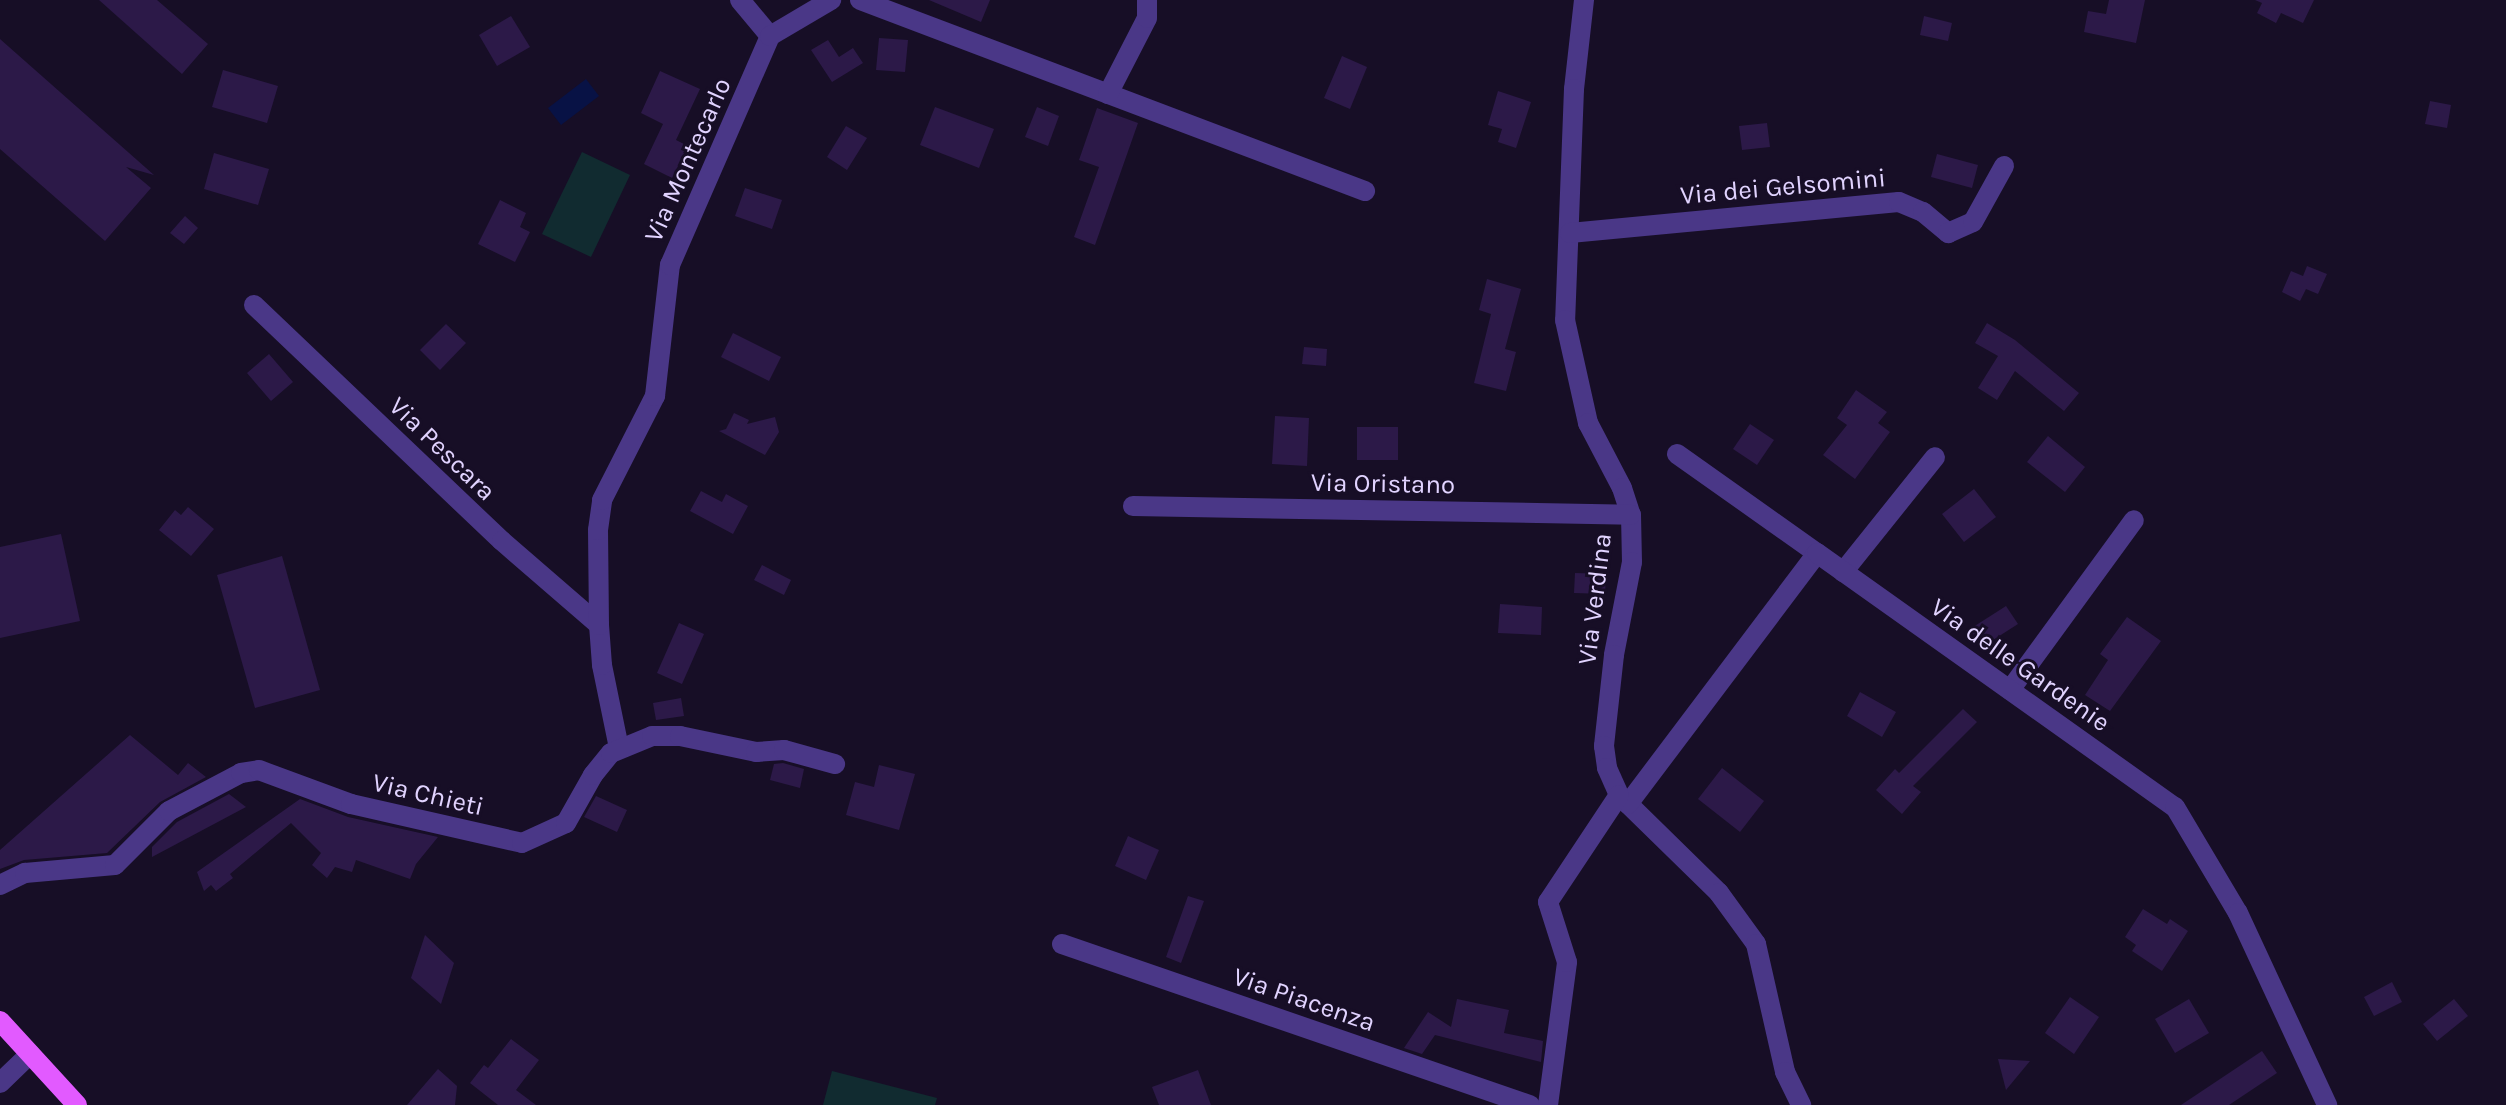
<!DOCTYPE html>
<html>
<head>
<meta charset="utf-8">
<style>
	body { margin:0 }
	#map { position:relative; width:2506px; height:1105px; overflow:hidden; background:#170e26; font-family:Karla,sans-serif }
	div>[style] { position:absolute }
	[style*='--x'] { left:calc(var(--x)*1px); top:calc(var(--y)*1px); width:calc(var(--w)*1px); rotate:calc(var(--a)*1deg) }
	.green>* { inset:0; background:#112b30 }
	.water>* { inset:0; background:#081245 }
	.building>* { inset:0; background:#2c1948 }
	.minor>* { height:20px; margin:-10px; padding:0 10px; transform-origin:10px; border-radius:10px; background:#4a3787 }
	.major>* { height:20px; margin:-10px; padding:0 10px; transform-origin:10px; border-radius:10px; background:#e25aff }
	span { translate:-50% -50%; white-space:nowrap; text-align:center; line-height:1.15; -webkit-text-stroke:6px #170e26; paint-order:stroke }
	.street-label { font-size:26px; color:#e1d3ff }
</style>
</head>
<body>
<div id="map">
	<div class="green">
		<div style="clip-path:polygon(582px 152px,630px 175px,591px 257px,542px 234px)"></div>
		<div style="clip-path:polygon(832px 1071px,937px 1098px,935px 1105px,823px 1105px)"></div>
	</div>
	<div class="water">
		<div style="clip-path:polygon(586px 79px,599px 96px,561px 125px,548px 108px)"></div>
	</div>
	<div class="building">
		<div style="clip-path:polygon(99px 0,157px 0,208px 44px,182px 74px)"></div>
		<div style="clip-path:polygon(929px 0,990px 0,981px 22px)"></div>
		<div style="clip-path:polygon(2109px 0,2145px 0,2136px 43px,2084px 32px,2088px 11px,2106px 14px)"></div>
		<div style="clip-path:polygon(2255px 0,2314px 0,2303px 23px,2281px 13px,2276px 23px,2257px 13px,2262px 3px)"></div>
		<div style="clip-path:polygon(511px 16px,530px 47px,497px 66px,479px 35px)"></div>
		<div style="clip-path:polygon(1924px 16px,1952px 23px,1948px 41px,1920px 35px)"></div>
		<div style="clip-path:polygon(879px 38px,908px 40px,905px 72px,876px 70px)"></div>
		<div style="clip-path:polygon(0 39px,154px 175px,126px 167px,151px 188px,105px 241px,0 149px)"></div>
		<div style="clip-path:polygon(828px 40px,839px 57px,853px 48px,863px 63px,832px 82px,811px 50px)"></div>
		<div style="clip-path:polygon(1342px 56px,1367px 67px,1350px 109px,1324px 98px)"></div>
		<div style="clip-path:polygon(223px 70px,278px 86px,267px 123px,212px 107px)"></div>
		<div style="clip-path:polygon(660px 71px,700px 89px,676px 140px,688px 146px,672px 178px,644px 164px,663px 124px,641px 113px)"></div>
		<div style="clip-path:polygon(1498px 91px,1531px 102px,1516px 148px,1498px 142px,1502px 129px,1488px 125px)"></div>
		<div style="clip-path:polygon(2430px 101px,2451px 105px,2447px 128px,2425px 124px)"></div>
		<div style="clip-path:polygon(935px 107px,994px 129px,979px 168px,920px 145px)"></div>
		<div style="clip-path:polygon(1037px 107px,1059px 116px,1048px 146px,1025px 137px)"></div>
		<div style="clip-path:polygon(1097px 108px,1138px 123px,1095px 245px,1074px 237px,1099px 167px,1079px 160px)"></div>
		<div style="clip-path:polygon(1767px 123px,1770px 147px,1742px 150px,1739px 126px)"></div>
		<div style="clip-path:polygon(846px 126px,867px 138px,847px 170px,827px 157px)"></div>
		<div style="clip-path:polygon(214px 153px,269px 169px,258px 205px,204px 189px)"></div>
		<div style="clip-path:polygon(1937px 154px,1978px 165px,1972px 188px,1931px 177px)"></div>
		<div style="clip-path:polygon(745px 188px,782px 200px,772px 229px,735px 216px)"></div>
		<div style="clip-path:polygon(500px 200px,526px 213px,520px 227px,530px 232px,515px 262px,478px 244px)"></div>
		<div style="clip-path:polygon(185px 216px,198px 228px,184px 244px,170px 233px)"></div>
		<div style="clip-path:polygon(2307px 266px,2327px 274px,2318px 294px,2306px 289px,2300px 301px,2282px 292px,2291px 271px,2303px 276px)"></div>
		<div style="clip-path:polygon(1487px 279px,1521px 289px,1505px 349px,1516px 352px,1506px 391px,1474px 383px,1491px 314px,1479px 310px)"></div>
		<div style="clip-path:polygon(1987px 323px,2015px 340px,2079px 393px,2064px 411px,2015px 371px,1997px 400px,1978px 388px,1998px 356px,1975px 343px)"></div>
		<div style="clip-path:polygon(446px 324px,466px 343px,440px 370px,420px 350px)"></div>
		<div style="clip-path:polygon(733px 333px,781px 357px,769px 381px,721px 357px)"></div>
		<div style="clip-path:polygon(1304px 347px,1327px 349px,1326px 366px,1302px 364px)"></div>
		<div style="clip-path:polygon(269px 354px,293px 382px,271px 401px,247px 373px)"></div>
		<div style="clip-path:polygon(1856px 390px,1887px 412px,1878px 423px,1890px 432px,1855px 479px,1823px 455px,1847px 425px,1837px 418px)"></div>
		<div style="clip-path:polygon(734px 413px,749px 420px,747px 424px,775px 417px,779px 432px,765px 455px,719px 431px,726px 429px)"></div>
		<div style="clip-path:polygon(1275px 416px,1309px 418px,1307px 466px,1272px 464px)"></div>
		<div style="clip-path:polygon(1750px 424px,1774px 440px,1757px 465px,1733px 449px)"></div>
		<div style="clip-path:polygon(1357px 427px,1398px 427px,1398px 460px,1357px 460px)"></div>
		<div style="clip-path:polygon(2048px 436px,2085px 467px,2065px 492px,2027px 462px)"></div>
		<div style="clip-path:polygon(1974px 489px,1996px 517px,1964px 542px,1942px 514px)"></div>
		<div style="clip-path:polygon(701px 491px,722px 502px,726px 494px,748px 506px,733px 534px,690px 511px)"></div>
		<div style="clip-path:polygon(188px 507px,214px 529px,191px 556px,159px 530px,175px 510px,181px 515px)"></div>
		<div style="clip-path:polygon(61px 534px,80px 621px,0 638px,0 547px)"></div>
		<div style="clip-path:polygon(282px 556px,320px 690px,255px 708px,217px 575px)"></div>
		<div style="clip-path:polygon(762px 565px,791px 580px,784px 595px,754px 580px)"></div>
		<div style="clip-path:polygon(1575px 573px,1606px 574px,1605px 594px,1574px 593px)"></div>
		<div style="clip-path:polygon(1500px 604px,1542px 607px,1541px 635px,1498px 633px)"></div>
		<div style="clip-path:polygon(2006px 606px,2018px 624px,1982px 647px,1970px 629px)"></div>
		<div style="clip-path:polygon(2127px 617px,2161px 641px,2110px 711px,2085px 695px,2108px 660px,2100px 654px)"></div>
		<div style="clip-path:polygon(679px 623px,704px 634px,682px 684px,657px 673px)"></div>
		<div style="clip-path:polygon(1860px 692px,1896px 712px,1882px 737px,1847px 716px)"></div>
		<div style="clip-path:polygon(681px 698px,684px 716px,656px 720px,653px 703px)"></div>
		<div style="clip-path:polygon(1963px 709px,1977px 722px,1913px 786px,1921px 792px,1902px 814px,1876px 790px,1895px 769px,1899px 773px)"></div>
		<div style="clip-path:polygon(130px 735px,178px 775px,188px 763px,206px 777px,160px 802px,107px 853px,24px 860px,0 869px,0 850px)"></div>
		<div style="clip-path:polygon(783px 763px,804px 769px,800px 788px,770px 780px,774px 764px)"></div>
		<div style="clip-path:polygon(879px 765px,915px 774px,899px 830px,846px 815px,855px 782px,874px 787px)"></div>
		<div style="clip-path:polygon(1722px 768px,1764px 801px,1740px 832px,1698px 799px)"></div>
		<div style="clip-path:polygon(229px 794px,246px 807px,152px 857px,152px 847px,177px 822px)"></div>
		<div style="clip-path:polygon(596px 796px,627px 810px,617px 832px,584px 817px)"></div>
		<div style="clip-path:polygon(300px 799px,348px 817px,438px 837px,416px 864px,410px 879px,356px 860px,352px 872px,335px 867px,327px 878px,312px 865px,321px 853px,291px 823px,230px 874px,233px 878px,216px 891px,211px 885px,204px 891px,197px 872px)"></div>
		<div style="clip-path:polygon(1128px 836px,1159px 850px,1146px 880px,1115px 866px)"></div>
		<div style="clip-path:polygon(1188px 896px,1204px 901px,1181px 963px,1166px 957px)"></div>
		<div style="clip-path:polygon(2143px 909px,2167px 924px,2170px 919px,2188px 931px,2162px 971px,2132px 951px,2136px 945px,2125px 937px)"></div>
		<div style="clip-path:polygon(425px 935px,454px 963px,441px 1004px,411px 978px)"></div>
		<div style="clip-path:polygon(2392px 982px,2402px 1002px,2374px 1016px,2364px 997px)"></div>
		<div style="clip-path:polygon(2070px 997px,2099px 1017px,2074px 1054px,2045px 1033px)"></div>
		<div style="clip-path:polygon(1457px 999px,1509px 1010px,1504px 1033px,1543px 1041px,1541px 1062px,1435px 1035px,1422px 1054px,1404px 1048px,1428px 1012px,1451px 1027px)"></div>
		<div style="clip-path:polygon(2189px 999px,2209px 1033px,2175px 1053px,2155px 1019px)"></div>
		<div style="clip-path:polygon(2454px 999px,2468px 1016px,2437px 1041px,2423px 1024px)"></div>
		<div style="clip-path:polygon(511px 1039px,539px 1060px,516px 1090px,536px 1105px,498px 1105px,470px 1083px,484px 1065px,488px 1068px)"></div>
		<div style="clip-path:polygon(2262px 1051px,2277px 1073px,2229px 1105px,2181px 1105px)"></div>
		<div style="clip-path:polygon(1998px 1059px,2030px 1061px,2006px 1090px)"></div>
		<div style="clip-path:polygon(438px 1069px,457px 1086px,455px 1105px,407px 1105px)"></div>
		<div style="clip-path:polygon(1198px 1070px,1211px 1105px,1159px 1105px,1152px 1087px)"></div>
	</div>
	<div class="minor">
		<div style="--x:740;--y:0;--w:47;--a:50.2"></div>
		<div style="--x:860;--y:0;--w:540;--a:20.72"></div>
		<div style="--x:1584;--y:0;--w:90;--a:96.4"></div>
		<div style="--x:1574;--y:89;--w:231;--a:92.2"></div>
		<div style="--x:1565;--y:320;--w:106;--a:77.4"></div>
		<div style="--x:1588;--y:423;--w:73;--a:62.4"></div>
		<div style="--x:1622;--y:488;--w:28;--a:72"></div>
		<div style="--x:1631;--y:515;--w:47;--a:88.8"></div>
		<div style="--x:1632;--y:562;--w:95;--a:101"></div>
		<div style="--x:1614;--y:655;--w:92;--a:96.3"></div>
		<div style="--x:1604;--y:746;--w:22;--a:82"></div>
		<div style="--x:1607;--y:768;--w:30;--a:66"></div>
		<div style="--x:1619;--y:795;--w:140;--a:44.4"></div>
		<div style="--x:1719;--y:893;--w:63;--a:54"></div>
		<div style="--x:1756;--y:944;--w:131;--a:77.2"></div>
		<div style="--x:1785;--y:1072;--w:37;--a:64"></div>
		<div style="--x:1108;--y:94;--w:85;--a:-62.8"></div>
		<div style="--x:1147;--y:18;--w:18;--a:-90"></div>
		<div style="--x:1570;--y:233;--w:330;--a:-5.4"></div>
		<div style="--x:1899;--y:202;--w:26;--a:23"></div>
		<div style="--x:1923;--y:212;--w:33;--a:40"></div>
		<div style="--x:1948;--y:233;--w:27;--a:-24"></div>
		<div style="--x:1973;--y:222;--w:64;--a:-61"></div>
		<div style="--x:254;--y:305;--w:342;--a:43.6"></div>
		<div style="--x:502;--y:541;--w:128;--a:40.9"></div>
		<div style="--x:1677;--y:454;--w:171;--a:35.3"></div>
		<div style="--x:1133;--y:506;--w:498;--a:1"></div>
		<div style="--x:1843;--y:572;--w:147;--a:-51.3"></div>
		<div style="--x:2010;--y:690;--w:210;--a:-53.9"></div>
		<div style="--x:619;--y:748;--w:85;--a:-101.6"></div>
		<div style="--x:602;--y:665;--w:40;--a:-94.3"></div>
		<div style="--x:599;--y:625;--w:95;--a:-90.6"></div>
		<div style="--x:598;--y:530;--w:30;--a:-82"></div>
		<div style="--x:602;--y:500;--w:117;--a:-63"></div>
		<div style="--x:655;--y:396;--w:132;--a:-83.5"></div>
		<div style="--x:670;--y:265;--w:250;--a:-66.4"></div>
		<div style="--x:770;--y:36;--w:71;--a:-30.5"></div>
		<div style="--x:1628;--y:804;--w:314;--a:-53"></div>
		<div style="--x:1817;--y:553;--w:439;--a:35.4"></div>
		<div style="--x:2175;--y:807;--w:123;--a:59.3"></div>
		<div style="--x:2238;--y:913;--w:212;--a:65.1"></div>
		<div style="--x:0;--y:885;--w:28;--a:-26"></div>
		<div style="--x:25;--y:873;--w:90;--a:-5.1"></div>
		<div style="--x:115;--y:865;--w:76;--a:-45"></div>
		<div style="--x:169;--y:811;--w:81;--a:-27.8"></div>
		<div style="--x:241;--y:773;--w:18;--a:-9"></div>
		<div style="--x:259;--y:770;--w:98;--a:20.3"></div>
		<div style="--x:351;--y:804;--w:175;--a:12.8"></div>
		<div style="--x:522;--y:843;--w:48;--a:-24.4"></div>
		<div style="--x:566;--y:823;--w:55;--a:-60.6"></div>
		<div style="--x:593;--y:775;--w:28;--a:-51"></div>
		<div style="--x:611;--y:753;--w:44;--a:-22.5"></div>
		<div style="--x:652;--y:736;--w:28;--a:0"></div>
		<div style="--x:680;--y:736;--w:78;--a:11.9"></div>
		<div style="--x:756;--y:752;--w:28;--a:-4"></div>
		<div style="--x:784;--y:750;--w:53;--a:15.4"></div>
		<div style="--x:1062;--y:944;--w:495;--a:19"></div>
		<div style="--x:0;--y:1083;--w:42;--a:-44"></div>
		<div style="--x:1548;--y:1105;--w:144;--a:-82.4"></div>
		<div style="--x:1567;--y:962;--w:63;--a:-107.6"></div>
		<div style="--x:1548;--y:902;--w:128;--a:-56.4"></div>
	</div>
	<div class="major">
		<div style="--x:0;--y:1021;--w:114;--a:47.5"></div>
	</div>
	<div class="street-label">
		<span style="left:688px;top:160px;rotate:-66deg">Via Montecarlo</span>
		<span style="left:1783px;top:187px;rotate:-5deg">Via dei Gelsomini</span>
		<span style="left:442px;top:449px;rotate:44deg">Via Pescara</span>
		<span style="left:1383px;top:484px;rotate:1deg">Via Oristano</span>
		<span style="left:1595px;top:599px;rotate:-83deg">Via Verdina</span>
		<span style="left:2020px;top:665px;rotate:35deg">Via delle Gardenie</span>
		<span style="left:428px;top:795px;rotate:13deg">Via Chieti</span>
		<span style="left:1304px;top:1000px;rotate:19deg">Via Piacenza</span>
	</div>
</div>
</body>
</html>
